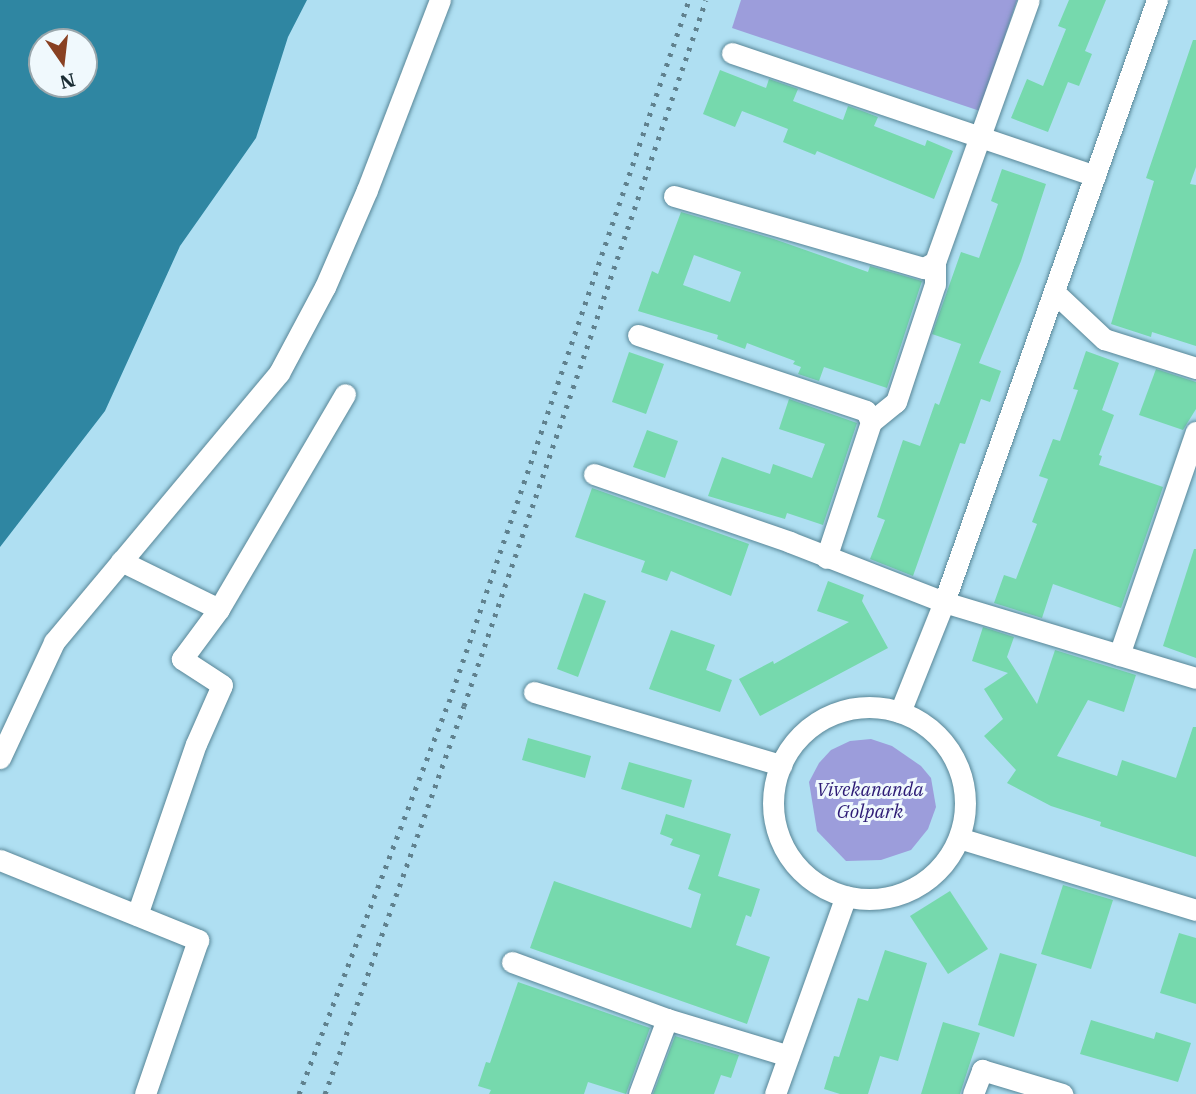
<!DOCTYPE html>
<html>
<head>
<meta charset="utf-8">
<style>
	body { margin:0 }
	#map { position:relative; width:1196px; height:1094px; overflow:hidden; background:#afdff2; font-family:"IBM Plex Serif",serif }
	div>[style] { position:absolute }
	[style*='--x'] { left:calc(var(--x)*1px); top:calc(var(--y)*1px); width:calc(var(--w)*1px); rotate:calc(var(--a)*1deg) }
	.green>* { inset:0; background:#9c9ddb }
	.water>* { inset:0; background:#2f86a2 }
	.building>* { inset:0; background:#76d9ad }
	.roads { filter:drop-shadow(0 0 2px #588697) drop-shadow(0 0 2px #588697) }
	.minor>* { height:21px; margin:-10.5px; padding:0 10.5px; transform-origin:10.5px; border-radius:10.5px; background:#fff }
	.minor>.ring { margin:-10.5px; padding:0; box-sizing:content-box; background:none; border:21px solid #fff; border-radius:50% }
	.rail>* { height:5px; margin-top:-2.5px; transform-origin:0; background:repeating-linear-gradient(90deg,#60818e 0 3.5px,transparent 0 10.5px) }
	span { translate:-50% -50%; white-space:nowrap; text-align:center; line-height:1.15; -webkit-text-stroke:6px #f0f9fd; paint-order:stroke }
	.park-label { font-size:19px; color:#2c1a75; font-style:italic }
	.north { position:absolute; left:28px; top:28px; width:70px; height:70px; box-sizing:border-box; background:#f0f9fd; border:2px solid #9aa7ac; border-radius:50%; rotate:166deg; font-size:19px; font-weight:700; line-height:28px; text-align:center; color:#192c33 }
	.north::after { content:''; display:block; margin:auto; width:24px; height:32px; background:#894122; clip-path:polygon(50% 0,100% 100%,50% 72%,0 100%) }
</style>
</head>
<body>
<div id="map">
	<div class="green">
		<div style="clip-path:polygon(741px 0,1017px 0,980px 111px,732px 28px)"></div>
		<div style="clip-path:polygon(871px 739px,892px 746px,921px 766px,931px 778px,936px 807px,928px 829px,911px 850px,881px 860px,846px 861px,817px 831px,809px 782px,819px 763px,831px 750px,850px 741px)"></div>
	</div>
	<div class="water">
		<div style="clip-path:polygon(evenodd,0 0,307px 0,288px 37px,256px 138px,180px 246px,105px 411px,0 547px,0 0,42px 42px,84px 42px,84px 84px,42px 84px,42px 42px)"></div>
	</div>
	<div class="building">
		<div style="clip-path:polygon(1069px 0,1106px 0,1085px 51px,1092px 54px,1079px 86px,1068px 82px,1048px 132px,1011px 118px,1027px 79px,1043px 86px,1066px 29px,1058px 26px)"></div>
		<div style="clip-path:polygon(1193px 40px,1196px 40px,1196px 167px,1190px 184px,1196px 185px,1196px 346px,1152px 332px,1151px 337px,1111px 324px,1154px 181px,1146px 178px)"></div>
		<div style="clip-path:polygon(720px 70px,766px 88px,769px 79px,798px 89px,793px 101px,843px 120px,848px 106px,865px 112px,878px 117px,874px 126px,925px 146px,927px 140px,953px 151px,934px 199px,817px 151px,815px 155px,783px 142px,788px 129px,742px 111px,735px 127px,703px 114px)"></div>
		<div style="clip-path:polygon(1002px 169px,1046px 184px,1021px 261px,979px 363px,1001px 371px,990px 402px,981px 399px,965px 444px,960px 443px,913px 576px,870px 559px,885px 520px,877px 517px,903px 440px,920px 446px,935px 403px,939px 405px,961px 344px,932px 334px,961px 252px,979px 258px,998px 204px,991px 201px)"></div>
		<div style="clip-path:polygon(evenodd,681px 212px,774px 239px,868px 272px,870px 266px,922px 281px,887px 388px,824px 367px,819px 381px,798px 374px,801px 367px,793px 364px,795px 361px,747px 343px,745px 349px,717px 339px,718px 335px,638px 311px,652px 271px,658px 274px,681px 212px,694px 255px,741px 272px,730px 302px,683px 285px,694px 255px)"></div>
		<div style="clip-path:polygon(1086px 351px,1119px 363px,1102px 410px,1114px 415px,1099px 455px,1102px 456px,1099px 465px,1163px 487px,1121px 608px,1053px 584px,1042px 618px,994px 603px,1004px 575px,1016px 579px,1037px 524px,1032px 522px,1048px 479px,1039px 476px,1053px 439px,1060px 441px,1078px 390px,1073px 389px)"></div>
		<div style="clip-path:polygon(629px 352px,664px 364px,646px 414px,612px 402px)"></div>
		<div style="clip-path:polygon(1156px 369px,1196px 382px,1196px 409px,1183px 430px,1139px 415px)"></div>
		<div style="clip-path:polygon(789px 399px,857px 423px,823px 525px,787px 513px,785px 519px,708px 496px,722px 457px,770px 474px,773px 464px,812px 478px,825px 444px,779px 429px)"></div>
		<div style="clip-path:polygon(647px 430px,678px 441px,665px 478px,633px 467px)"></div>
		<div style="clip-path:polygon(592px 488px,749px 544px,731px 596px,671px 571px,667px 581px,641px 572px,645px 561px,575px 537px)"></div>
		<div style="clip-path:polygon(1194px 549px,1196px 549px,1196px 658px,1163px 646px)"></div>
		<div style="clip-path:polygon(828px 581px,864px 595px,862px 601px,888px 648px,760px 716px,739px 679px,773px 661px,774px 664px,849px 622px,817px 611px)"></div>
		<div style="clip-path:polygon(584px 593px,606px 601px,578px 677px,557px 669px)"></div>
		<div style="clip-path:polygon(983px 627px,1014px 637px,1007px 657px,1037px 704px,1055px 650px,1136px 675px,1124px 712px,1088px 700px,1057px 756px,1117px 776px,1122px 760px,1176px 778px,1193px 727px,1196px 727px,1196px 857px,1100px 826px,1101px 822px,1051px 806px,1007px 783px,1016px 770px,984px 736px,1003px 719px,984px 689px,1008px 673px,972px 661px)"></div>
		<div style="clip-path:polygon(671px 630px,715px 645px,706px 670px,732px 680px,720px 712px,649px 689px)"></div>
		<div style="clip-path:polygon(528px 738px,591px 756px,585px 778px,522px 760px)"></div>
		<div style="clip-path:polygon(629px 762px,692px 780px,684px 808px,621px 789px)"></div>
		<div style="clip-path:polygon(666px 814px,731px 834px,718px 876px,760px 889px,751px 917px,746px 915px,736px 945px,770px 957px,747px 1024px,530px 948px,554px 881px,691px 928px,701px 894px,688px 889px,700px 855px,670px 845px,673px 839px,660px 834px)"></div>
		<div style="clip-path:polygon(1063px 885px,1113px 900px,1091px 969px,1041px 954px)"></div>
		<div style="clip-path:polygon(950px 891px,988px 949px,948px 974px,910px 916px)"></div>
		<div style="clip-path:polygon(1179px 933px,1196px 938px,1196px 1004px,1160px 993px)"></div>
		<div style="clip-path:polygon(885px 950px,927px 963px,898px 1061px,880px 1056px,868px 1094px,840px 1094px,824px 1089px,834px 1056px,839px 1057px,858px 998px,868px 1001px)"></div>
		<div style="clip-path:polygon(1000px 953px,1037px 964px,1014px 1037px,978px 1025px)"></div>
		<div style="clip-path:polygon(518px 982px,650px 1028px,626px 1094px,588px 1082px,584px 1094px,489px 1094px,491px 1090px,478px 1086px,486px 1062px,490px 1063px)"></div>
		<div style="clip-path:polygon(1091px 1020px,1154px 1039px,1156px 1032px,1191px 1043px,1178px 1082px,1080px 1054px)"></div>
		<div style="clip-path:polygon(943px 1022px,980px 1033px,968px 1069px,960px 1094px,921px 1094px)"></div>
		<div style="clip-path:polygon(675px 1036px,739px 1055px,731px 1078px,721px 1075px,714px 1094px,653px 1094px)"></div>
	</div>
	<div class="roads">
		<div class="minor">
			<div style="--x:732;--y:53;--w:383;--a:18.7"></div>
			<div style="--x:674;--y:196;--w:260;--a:16.1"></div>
			<div style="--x:924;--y:268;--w:13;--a:-29"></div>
			<div style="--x:935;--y:262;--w:278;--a:-70.3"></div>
			<div style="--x:1054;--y:292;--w:69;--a:43.2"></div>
			<div style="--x:1104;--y:339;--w:96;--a:17.5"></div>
			<div style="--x:638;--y:335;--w:240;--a:18.4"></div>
			<div style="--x:866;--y:411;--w:12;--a:66"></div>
			<div style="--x:871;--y:422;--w:143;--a:108.3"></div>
			<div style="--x:871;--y:422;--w:32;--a:-39"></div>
			<div style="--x:896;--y:402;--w:124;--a:-71.7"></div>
			<div style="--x:935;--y:284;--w:22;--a:-90"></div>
			<div style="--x:594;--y:474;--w:207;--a:19.1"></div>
			<div style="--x:790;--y:542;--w:165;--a:21.3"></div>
			<div style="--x:944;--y:602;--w:263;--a:16.8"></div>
			<div style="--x:121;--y:561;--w:109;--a:26.1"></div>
			<div style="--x:1119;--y:655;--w:236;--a:-71"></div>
			<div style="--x:534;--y:692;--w:258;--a:16.5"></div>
			<div class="ring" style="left:773px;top:707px;width:171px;height:171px"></div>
			<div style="--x:900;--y:712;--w:118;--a:-68.2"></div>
			<div style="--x:944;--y:602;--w:639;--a:-70.52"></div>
			<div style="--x:0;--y:758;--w:128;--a:-65"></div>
			<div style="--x:54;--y:642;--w:351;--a:-50.1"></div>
			<div style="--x:279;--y:373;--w:98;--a:-61.9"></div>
			<div style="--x:325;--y:287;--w:106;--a:-66.6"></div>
			<div style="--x:367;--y:190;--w:204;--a:-69"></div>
			<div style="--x:959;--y:838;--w:248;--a:16.9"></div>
			<div style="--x:0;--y:860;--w:214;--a:22"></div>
			<div style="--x:198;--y:940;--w:163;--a:109"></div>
			<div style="--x:137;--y:915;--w:181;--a:-71"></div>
			<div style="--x:196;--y:744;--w:64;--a:-66.2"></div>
			<div style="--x:222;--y:685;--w:48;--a:-147"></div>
			<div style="--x:182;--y:659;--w:62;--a:-53.5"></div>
			<div style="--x:219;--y:609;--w:249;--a:-59.6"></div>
			<div style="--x:512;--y:962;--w:165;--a:20.2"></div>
			<div style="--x:667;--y:1019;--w:127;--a:16.9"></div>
			<div style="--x:639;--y:1094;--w:80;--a:-69.5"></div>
			<div style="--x:775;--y:1094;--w:210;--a:-70.3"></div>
			<div style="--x:973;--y:1094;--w:26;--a:-69"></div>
			<div style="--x:982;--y:1070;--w:84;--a:16.7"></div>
		</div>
	</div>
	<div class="rail">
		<div style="--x:299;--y:1094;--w:420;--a:-69.1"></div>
		<div style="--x:449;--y:702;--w:742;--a:-71.13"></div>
		<div style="--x:325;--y:1094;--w:412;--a:-70.3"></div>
		<div style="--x:464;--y:706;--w:746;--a:-71.08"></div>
	</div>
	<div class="park-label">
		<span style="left:870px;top:801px">Vivekananda<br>Golpark</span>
	</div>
	<div class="north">N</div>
</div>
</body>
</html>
